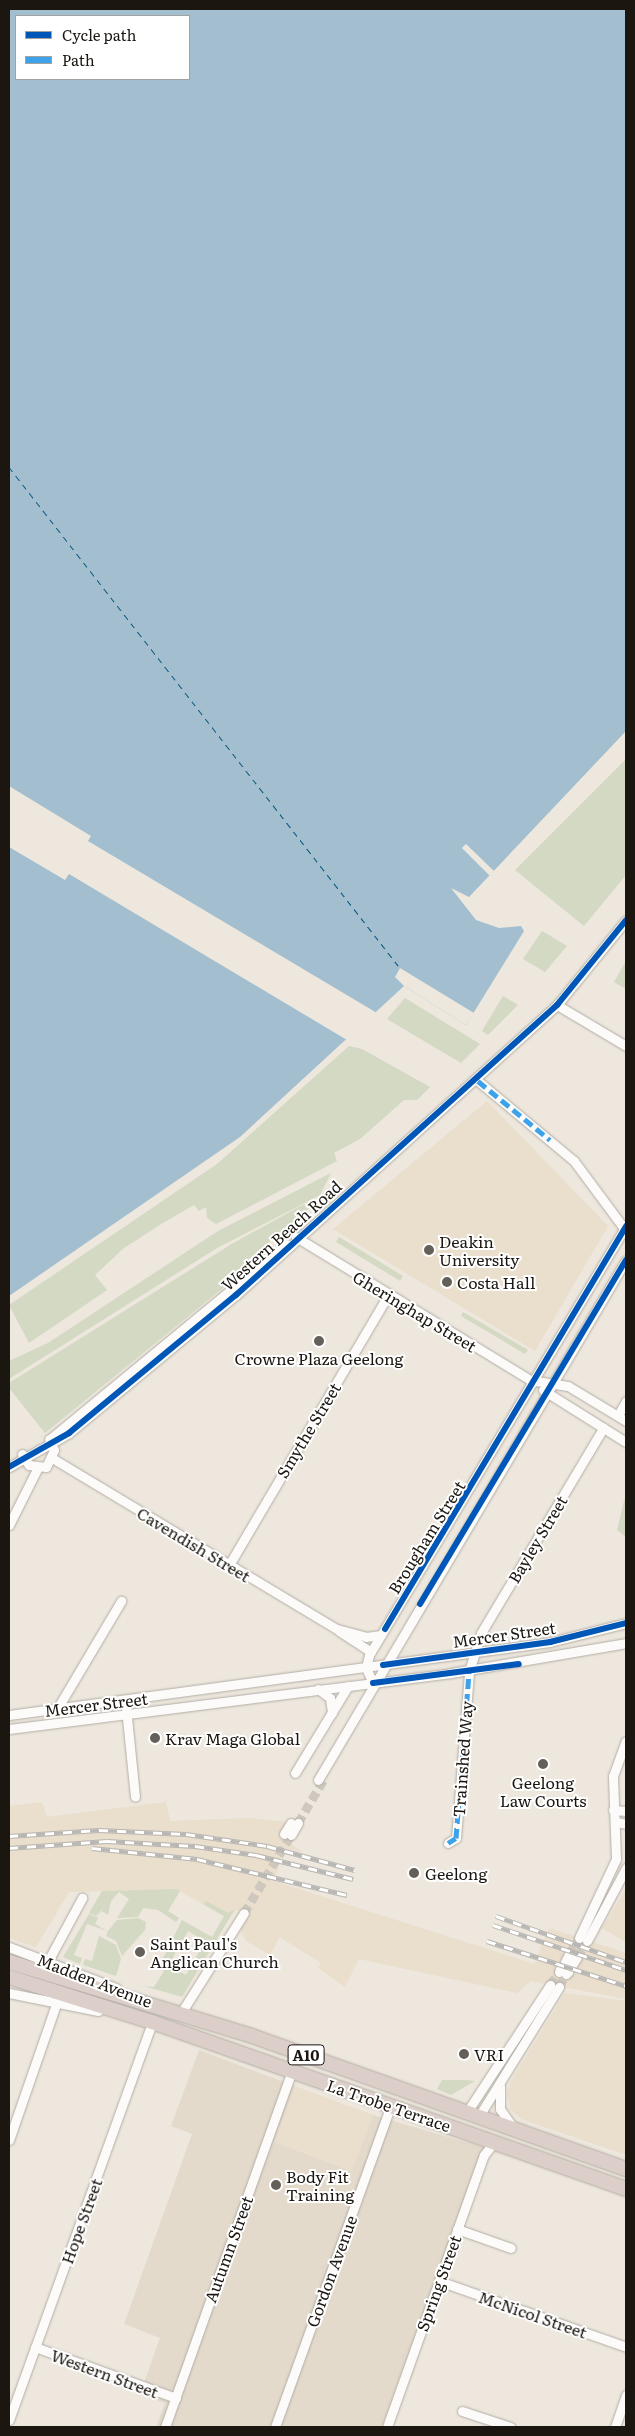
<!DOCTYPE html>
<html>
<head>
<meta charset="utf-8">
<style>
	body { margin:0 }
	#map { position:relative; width:635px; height:2436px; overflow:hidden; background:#ede7dd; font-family:Literata,serif }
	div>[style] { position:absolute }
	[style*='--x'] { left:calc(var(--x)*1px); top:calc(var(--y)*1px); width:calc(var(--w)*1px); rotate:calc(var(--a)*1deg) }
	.built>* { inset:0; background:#eadecc }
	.industrial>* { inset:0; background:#e3dacb }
	.green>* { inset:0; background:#d3d9c2 }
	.water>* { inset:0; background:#a2becf }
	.pier>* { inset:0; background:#ede7dd }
	.ferry>* { height:1px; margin-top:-0.5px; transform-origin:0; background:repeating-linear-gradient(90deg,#0d597f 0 6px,transparent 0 11px) }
	.minor-tunnel>* { height:9px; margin-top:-4.5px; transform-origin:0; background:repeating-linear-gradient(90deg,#cec8be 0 9px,transparent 0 13.5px) }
	.roads { filter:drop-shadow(0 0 1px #b2ada6) drop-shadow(0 0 1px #b2ada6) }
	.minor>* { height:9px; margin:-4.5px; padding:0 4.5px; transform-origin:4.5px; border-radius:4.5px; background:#fcfbfa }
	.highway>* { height:14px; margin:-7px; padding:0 7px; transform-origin:7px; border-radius:7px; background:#dccec9 }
	.rail>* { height:5px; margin-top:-2.5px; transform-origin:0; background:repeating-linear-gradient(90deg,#fff 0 9px,#b8b7b4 0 18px); box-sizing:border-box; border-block:1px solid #b8b7b4 }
	.quiet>* { height:5px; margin-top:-2.5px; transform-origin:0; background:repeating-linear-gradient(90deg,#3da2ea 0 10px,transparent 0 15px) }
	.cycleway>* { height:6px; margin:-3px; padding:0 3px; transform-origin:3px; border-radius:3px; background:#0057b8 }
	.dots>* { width:14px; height:14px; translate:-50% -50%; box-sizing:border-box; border:2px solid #fff; border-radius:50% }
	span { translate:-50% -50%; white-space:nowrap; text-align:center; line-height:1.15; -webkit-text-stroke:4px #fff; paint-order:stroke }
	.shield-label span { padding:1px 4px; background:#fff; border:1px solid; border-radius:4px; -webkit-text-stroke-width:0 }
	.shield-label { font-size:15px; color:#1b1610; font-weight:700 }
	.street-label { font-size:16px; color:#1b1610 }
	.poi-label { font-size:16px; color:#1b1610 }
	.left { translate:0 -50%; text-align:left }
	.frame { position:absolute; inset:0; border:10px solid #1b1610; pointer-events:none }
	.legend { position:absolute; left:15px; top:15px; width:175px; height:65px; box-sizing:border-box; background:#fff; border:1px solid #a4a29f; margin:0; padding:6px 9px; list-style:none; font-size:15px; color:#1b1610 }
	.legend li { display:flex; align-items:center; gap:10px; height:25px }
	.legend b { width:25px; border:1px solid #a4a29f }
</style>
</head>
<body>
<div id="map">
	<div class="built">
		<div style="clip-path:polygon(487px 1101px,608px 1226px,535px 1351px,333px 1229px)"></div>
		<div style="clip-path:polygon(42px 1802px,47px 1817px,166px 1802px,170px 1821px,250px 1818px,305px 1824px,291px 1844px,303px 1852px,284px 1848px,274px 1881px,534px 1964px,549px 1928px,626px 1953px,626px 1999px,531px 1981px,517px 1993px,359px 1959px,345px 1987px,318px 1968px,321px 1963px,280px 1937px,270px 1955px,246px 1941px,240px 1930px,248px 1917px,236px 1909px,229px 1919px,176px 1889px,69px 1892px,36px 1947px,9px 1938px,9px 1806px)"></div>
		<div style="clip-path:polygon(626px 1889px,626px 1942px,602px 1928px)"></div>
		<div style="clip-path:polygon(565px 1993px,626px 2001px,626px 2155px,521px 2119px,510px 2109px,507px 2093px,511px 2081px)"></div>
		<div style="clip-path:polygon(295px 2086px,373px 2115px,353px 2171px,274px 2142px)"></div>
	</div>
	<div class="industrial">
		<div style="clip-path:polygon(199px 2050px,295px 2086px,274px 2142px,352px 2171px,373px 2115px,485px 2148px,382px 2427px,156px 2427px,165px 2403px,140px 2394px,160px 2338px,124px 2324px,192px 2134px,171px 2126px)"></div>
	</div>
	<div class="green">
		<div style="clip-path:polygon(626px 759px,626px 875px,584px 926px,515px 870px)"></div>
		<div style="clip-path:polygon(542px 931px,567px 946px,545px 972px,523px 959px)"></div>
		<div style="clip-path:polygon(626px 961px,626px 989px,614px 982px)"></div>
		<div style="clip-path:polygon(503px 996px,518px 1005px,488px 1035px,482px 1031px)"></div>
		<div style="clip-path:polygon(405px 998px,480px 1044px,461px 1063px,387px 1019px)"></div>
		<div style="clip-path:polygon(349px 1046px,362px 1049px,430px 1087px,417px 1100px,404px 1100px,360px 1139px,334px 1153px,337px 1161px,216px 1224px,207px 1218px,206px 1207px,199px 1211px,194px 1205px,163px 1223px,124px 1248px,95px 1275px,107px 1290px,29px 1343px,9px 1305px,217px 1164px)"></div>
		<div style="clip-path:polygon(331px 1173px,320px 1195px,217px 1248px,9px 1379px,9px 1361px,48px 1343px,218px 1231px)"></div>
		<div style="clip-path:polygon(318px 1201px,268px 1243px,272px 1248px,45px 1433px,9px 1388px,9px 1383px,230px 1245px,302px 1205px)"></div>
		<div style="clip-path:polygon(339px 1237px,403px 1276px,400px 1281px,336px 1242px)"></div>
		<div style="clip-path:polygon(463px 1312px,528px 1350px,525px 1354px,461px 1316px)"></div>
		<div style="clip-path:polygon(626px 1493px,626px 1537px,617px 1530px)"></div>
		<div style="clip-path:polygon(176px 1889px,180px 1891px,168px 1911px,179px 1918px,176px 1922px,158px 1910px,143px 1908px,138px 1917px,117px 1918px,129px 1899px,119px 1892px,111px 1901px,108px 1915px,102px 1911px,97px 1916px,106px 1904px,96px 1916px,89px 1913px,102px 1891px)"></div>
		<div style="clip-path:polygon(206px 1901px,228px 1913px,235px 1909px,182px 1997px,144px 1986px,154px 1987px,164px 1971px,157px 1966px,168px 1950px,176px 1951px,169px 1966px,186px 1975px,205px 1941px,188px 1931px,181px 1944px,173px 1938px,182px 1920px,212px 1937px,224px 1916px,203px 1904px)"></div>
		<div style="clip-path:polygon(89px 1914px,98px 1918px,95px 1924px,107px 1931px,87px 1924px,74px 1955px,82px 1958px,80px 1964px,63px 1957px)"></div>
		<div style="clip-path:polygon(138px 1918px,146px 1922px,145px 1930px,122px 1956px,116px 1941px,106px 1936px,108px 1931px,117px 1920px)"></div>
		<div style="clip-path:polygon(99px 1936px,116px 1945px,121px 1959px,116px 1976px,83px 1965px,85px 1959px,92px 1961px)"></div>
		<div style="clip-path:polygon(442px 2080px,465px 2080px,475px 2081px,451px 2095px,437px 2089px)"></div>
	</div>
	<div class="water">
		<div style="clip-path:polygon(evenodd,9px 9px,626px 9px,626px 731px,469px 897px,451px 888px,476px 920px,499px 928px,521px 926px,524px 931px,466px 1025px,404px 986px,240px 1137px,9px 1296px,9px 9px,16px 16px,189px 16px,189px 79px,16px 79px,16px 16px)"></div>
	</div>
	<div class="pier">
		<div style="clip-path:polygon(9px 786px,91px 836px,88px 841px,377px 1013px,347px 1040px,69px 874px,65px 880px,9px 847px)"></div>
		<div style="clip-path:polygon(466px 844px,494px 871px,490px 876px,462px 848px)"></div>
		<div style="clip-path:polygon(400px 968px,474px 1013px,466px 1025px,404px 986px,395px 977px)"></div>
	</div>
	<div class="ferry">
		<div style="--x:9;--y:467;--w:636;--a:52.03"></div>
	</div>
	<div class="minor-tunnel">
		<div style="--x:298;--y:1823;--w:51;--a:-59.4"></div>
		<div style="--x:244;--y:1913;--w:91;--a:-58.9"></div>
		<div style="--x:569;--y:1954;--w:19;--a:-58"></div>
		<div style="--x:577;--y:1957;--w:19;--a:-58"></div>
		<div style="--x:550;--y:1985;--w:16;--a:-55"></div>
		<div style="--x:559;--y:1987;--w:15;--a:-62"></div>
	</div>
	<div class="roads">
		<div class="minor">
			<div style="--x:557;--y:1005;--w:80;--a:30.7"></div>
			<div style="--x:478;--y:1081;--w:125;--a:39.8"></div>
			<div style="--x:574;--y:1161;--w:87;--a:53.4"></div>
			<div style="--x:296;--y:1237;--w:274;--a:31.4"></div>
			<div style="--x:530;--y:1380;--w:38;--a:9"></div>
			<div style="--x:568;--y:1386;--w:68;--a:31.1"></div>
			<div style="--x:543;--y:1390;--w:98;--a:32.1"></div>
			<div style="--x:618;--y:1415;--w:16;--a:-60"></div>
			<div style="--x:51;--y:1438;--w:305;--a:-39.5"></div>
			<div style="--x:22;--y:1454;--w:13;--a:58"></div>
			<div style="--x:29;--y:1465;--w:17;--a:7"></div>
			<div style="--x:46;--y:1467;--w:19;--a:-65"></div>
			<div style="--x:54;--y:1450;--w:12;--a:-114"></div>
			<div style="--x:52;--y:1458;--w:332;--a:31"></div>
			<div style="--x:337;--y:1629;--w:30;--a:15"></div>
			<div style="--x:366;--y:1637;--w:15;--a:-8"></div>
			<div style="--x:9;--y:1467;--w:69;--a:-29.5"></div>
			<div style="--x:69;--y:1433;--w:217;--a:-39.6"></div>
			<div style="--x:236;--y:1295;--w:433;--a:-42.1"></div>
			<div style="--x:557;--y:1005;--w:109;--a:-50.9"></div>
			<div style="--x:9;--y:1525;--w:63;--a:-63.4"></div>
			<div style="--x:229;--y:1565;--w:313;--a:-59.5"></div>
			<div style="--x:339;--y:1631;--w:38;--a:33"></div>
			<div style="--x:373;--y:1683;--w:17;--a:-115"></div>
			<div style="--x:366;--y:1668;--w:13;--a:-77"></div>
			<div style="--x:369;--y:1655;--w:500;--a:-59.08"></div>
			<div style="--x:318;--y:1689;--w:15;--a:37"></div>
			<div style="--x:330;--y:1698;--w:15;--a:82"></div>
			<div style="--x:126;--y:1708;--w:89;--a:84.2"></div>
			<div style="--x:57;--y:1709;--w:126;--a:-59.3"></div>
			<div style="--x:9;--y:1715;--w:546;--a:-7.68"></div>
			<div style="--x:550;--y:1642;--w:78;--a:-14"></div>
			<div style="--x:9;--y:1729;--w:446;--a:-7.2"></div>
			<div style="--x:451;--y:1673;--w:178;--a:-9.7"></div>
			<div style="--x:295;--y:1773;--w:102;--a:-58.7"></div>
			<div style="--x:318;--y:1780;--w:604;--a:-59.36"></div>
			<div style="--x:613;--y:1810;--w:13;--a:4"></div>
			<div style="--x:616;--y:1822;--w:10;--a:11"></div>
			<div style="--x:284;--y:1834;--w:13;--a:-58"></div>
			<div style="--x:291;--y:1835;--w:14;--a:-60"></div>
			<div style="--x:448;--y:1843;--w:9;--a:-32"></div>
			<div style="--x:456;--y:1838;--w:168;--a:-85.5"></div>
			<div style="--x:469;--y:1671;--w:40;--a:-72"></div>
			<div style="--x:481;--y:1633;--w:239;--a:-59.2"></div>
			<div style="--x:579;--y:1938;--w:87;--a:-64.9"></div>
			<div style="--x:616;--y:1859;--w:83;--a:-92.1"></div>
			<div style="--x:613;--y:1776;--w:37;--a:-70"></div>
			<div style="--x:587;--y:1941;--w:83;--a:-61.9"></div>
			<div style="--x:9;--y:1947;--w:115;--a:21"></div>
			<div style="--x:48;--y:1961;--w:72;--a:-61.6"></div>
			<div style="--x:565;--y:1962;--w:9;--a:-63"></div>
			<div style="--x:572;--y:1965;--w:9;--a:-58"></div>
			<div style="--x:559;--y:1972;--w:3;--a:-72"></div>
			<div style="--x:566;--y:1974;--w:3;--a:-45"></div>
			<div style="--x:9;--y:1993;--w:91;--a:11.4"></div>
			<div style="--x:175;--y:2010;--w:7;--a:27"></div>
			<div style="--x:181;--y:2013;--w:118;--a:-57.8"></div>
			<div style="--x:500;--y:2086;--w:23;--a:90"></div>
			<div style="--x:500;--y:2109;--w:21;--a:55"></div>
			<div style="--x:467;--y:2112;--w:152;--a:-56.8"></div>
			<div style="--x:479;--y:2116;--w:152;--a:-58.2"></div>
			<div style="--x:9;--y:2140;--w:144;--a:-70.9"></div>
			<div style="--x:457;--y:2229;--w:57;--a:19.4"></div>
			<div style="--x:439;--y:2281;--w:198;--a:19.4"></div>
			<div style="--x:35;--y:2347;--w:150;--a:19.9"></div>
			<div style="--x:462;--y:2411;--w:51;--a:18.4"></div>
			<div style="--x:9;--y:2420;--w:423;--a:-70.2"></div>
			<div style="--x:165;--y:2427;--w:379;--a:-70.4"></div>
			<div style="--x:275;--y:2427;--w:342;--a:-70.2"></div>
			<div style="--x:387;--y:2427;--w:289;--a:-70.4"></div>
			<div style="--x:484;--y:2155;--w:16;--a:-52"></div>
			<div style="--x:615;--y:2427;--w:34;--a:-71"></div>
		</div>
		<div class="highway">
			<div style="--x:9;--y:1962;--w:254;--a:16.9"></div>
			<div style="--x:252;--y:2036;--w:397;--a:19.6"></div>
			<div style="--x:9;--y:1977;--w:150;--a:17.5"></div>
			<div style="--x:152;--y:2022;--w:503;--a:19.41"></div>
		</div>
	</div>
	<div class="rail">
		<div style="--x:9;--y:1836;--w:90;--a:-3.8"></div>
		<div style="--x:99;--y:1830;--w:87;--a:2.6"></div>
		<div style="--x:186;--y:1834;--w:82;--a:8.4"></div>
		<div style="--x:267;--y:1846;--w:91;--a:15.3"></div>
		<div style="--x:9;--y:1848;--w:98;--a:-4.1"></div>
		<div style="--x:107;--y:1841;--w:88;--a:3.3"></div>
		<div style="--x:195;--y:1846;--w:62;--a:8.4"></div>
		<div style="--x:256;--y:1855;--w:100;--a:13.9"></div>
		<div style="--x:92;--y:1848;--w:106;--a:6"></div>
		<div style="--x:197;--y:1859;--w:154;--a:13.5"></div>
		<div style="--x:496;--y:1916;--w:138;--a:19.5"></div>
		<div style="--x:493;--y:1925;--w:140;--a:18.7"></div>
		<div style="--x:487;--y:1941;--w:146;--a:17.9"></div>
	</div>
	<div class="quiet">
		<div style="--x:478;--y:1081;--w:93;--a:39.3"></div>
		<div style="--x:448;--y:1843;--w:9;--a:-32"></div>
		<div style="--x:456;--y:1838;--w:168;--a:-85.5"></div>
	</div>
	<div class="cycleway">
		<div style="--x:9;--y:1467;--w:69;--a:-29.5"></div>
		<div style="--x:69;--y:1433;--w:217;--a:-39.6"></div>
		<div style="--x:236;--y:1295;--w:433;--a:-42.1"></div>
		<div style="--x:557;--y:1005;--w:109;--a:-50.9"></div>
		<div style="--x:420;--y:1604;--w:401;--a:-59.1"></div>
		<div style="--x:385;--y:1629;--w:470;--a:-59.1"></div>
		<div style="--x:383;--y:1665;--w:169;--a:-7.8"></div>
		<div style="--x:550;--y:1642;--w:78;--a:-14"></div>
		<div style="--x:373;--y:1683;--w:147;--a:-7.4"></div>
	</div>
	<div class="dots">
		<div style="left:429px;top:1250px;background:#645f58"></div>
		<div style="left:447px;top:1282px;background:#645f58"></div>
		<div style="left:319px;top:1341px;background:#645f58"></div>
		<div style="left:155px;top:1738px;background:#645f58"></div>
		<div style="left:543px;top:1764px;background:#645f58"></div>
		<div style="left:414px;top:1873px;background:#645f58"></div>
		<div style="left:140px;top:1952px;background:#645f58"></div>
		<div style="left:464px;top:2054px;background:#645f58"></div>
		<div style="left:276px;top:2185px;background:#645f58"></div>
	</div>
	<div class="shield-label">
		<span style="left:306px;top:2055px">A10</span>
	</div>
	<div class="street-label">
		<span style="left:281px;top:1235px;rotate:-42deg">Western Beach Road</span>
		<span style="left:415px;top:1311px;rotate:31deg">Gheringhap Street</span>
		<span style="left:308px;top:1430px;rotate:-59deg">Smythe Street</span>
		<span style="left:426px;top:1537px;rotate:-58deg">Brougham Street</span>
		<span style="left:537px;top:1539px;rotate:-59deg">Bayley Street</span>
		<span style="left:194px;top:1544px;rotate:31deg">Cavendish Street</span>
		<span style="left:504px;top:1634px;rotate:-8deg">Mercer Street</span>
		<span style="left:96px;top:1704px;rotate:-7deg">Mercer Street</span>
		<span style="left:462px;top:1759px;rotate:-86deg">Trainshed Way</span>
		<span style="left:95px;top:1980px;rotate:21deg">Madden Avenue</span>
		<span style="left:389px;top:2105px;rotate:19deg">La Trobe Terrace</span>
		<span style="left:81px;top:2221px;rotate:-70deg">Hope Street</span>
		<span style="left:228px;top:2249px;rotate:-70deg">Autumn Street</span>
		<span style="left:331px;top:2271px;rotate:-70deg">Gordon Avenue</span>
		<span style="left:438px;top:2283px;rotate:-70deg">Spring Street</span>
		<span style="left:533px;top:2314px;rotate:19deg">McNicol Street</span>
		<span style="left:105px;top:2373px;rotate:20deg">Western Street</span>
	</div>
	<div class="poi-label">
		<span class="left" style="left:439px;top:1250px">Deakin<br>University</span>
		<span class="left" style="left:457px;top:1282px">Costa Hall</span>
		<span style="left:319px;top:1358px">Crowne Plaza Geelong</span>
		<span class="left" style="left:165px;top:1738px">Krav Maga Global</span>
		<span style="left:543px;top:1791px">Geelong<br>Law Courts</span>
		<span class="left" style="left:425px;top:1873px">Geelong</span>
		<span class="left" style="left:150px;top:1952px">Saint Paul's<br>Anglican Church</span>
		<span class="left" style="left:474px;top:2054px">VRI</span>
		<span class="left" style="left:286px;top:2185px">Body Fit<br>Training</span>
	</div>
	<div class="frame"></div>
	<ul class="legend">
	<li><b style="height:6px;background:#0057b8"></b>Cycle path</li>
	<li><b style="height:6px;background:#3da2ea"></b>Path</li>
	</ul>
</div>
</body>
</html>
